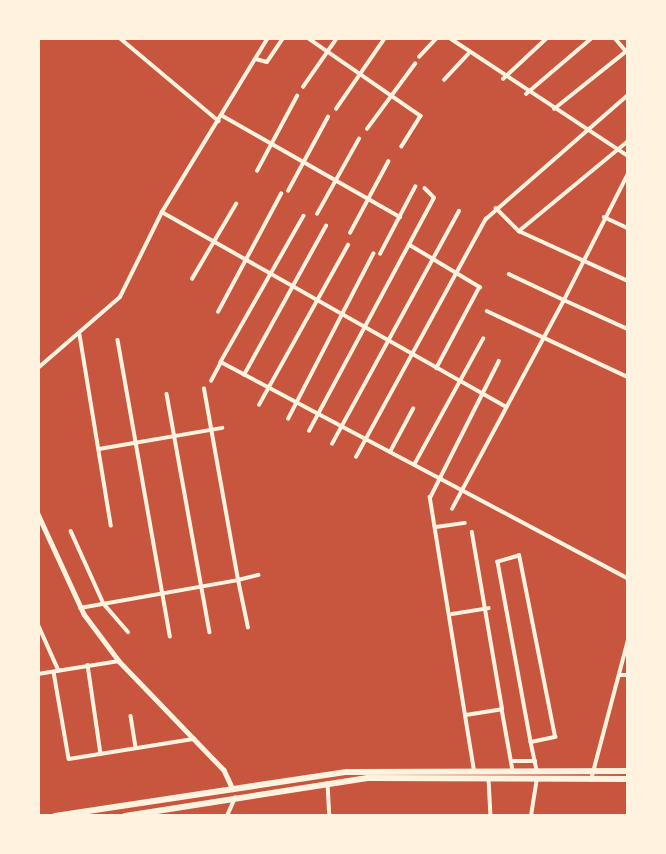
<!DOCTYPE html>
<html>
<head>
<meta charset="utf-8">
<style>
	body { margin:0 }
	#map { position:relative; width:666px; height:854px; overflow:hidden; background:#c8553d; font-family:Karla,sans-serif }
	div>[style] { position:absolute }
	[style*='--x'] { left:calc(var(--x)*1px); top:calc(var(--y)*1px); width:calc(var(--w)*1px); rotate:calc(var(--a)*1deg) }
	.minor>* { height:3.5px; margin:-1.75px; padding:0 1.75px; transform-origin:1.75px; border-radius:1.75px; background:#fff3e0 }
	.tertiary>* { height:4.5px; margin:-2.25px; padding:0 2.25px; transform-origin:2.25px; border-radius:2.25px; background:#fff3e0 }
	.trunk>* { height:6px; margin:-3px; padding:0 3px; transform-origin:3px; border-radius:3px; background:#fff3e0 }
	span { translate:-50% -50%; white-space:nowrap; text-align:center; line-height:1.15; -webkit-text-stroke:7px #fff3e0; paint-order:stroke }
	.frame { position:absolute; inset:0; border:40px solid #fff3e0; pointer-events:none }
</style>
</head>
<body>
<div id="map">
	<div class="minor">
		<div style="--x:120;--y:38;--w:129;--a:40"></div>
		<div style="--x:308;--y:38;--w:137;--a:34.6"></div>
		<div style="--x:421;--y:116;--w:36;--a:122"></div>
		<div style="--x:450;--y:38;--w:214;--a:33.5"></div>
		<div style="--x:615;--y:38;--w:17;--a:50"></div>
		<div style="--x:419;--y:57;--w:26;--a:-47"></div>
		<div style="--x:256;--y:59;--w:11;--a:15"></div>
		<div style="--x:267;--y:62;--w:29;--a:-56"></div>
		<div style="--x:503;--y:79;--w:60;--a:-43"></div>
		<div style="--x:444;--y:80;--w:35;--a:-47"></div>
		<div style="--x:303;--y:87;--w:60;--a:-55.2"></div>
		<div style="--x:526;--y:94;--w:87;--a:-40.3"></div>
		<div style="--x:336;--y:109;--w:86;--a:-55.4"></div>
		<div style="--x:554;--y:109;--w:95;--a:-38.6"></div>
		<div style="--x:223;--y:116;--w:204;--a:29.7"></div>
		<div style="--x:367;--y:129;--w:81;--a:-53.6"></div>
		<div style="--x:257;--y:171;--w:85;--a:-61.9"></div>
		<div style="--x:288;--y:191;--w:84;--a:-61.6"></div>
		<div style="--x:496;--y:208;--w:33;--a:45"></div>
		<div style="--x:519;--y:231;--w:120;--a:24.6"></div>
		<div style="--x:162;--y:212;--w:395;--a:29.5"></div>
		<div style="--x:317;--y:214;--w:86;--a:-60.8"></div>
		<div style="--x:304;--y:216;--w:168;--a:119.6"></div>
		<div style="--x:221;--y:362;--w:461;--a:28"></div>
		<div style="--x:604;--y:217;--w:26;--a:25"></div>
		<div style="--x:519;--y:231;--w:141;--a:-39.5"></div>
		<div style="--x:350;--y:233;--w:81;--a:-61.8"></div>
		<div style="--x:410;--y:245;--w:82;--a:31"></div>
		<div style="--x:480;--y:287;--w:92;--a:118"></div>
		<div style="--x:380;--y:254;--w:76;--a:-62.4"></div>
		<div style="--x:509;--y:274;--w:61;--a:25.3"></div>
		<div style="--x:564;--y:300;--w:141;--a:-63.1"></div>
		<div style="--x:192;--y:279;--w:87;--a:-59.6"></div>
		<div style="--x:487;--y:311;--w:156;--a:25.1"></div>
		<div style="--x:218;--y:312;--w:134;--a:-61.9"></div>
		<div style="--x:80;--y:335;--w:193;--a:80.7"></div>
		<div style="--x:118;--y:340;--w:301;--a:80"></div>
		<div style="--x:38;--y:368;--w:108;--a:-40.9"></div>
		<div style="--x:120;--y:297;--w:95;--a:-63.7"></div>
		<div style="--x:162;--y:212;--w:204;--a:-58.7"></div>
		<div style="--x:244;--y:375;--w:170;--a:-61.2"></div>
		<div style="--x:211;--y:381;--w:21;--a:-62"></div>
		<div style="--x:167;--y:394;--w:242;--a:79.8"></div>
		<div style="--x:259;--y:405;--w:183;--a:-60.9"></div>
		<div style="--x:288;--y:419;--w:186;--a:-62.7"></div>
		<div style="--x:309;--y:431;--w:264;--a:-61.8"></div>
		<div style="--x:434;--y:198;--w:13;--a:-135"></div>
		<div style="--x:332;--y:444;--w:265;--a:-61.4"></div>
		<div style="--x:99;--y:449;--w:125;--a:-9.7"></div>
		<div style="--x:390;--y:452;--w:49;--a:-61.9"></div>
		<div style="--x:356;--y:457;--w:271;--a:-61.4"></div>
		<div style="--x:486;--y:219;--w:189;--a:-41.1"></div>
		<div style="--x:414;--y:465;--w:144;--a:-61.3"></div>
		<div style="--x:452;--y:509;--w:237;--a:-61.8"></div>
		<div style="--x:564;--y:300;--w:70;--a:24.4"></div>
		<div style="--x:436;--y:527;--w:29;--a:-8"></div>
		<div style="--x:71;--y:531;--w:80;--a:65.7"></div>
		<div style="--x:104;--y:604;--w:37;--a:49"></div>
		<div style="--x:80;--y:608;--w:160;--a:-10"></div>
		<div style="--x:238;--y:580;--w:194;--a:-100.1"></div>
		<div style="--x:452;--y:614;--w:37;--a:-9"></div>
		<div style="--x:38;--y:624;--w:51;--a:65.9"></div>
		<div style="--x:248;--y:628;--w:49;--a:-101.8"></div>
		<div style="--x:238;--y:580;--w:21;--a:-14"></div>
		<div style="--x:88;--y:665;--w:90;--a:81.7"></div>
		<div style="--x:54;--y:672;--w:88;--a:80.2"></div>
		<div style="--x:69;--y:759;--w:127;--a:-9.1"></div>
		<div style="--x:38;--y:674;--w:82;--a:-9.1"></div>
		<div style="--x:619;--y:675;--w:9;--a:0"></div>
		<div style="--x:502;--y:709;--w:63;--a:79.9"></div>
		<div style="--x:466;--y:715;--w:36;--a:-9"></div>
		<div style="--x:502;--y:709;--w:179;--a:-99.7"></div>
		<div style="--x:131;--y:716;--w:32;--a:81"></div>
		<div style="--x:531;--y:742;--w:25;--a:-12"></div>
		<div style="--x:555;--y:737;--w:185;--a:-101.2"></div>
		<div style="--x:519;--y:556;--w:22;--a:164"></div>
		<div style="--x:498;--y:562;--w:183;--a:79.6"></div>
		<div style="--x:531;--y:742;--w:30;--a:78"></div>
		<div style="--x:512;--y:761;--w:23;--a:0"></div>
		<div style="--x:474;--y:771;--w:277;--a:-99.2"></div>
		<div style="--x:430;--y:498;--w:153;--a:-63.3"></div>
		<div style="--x:489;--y:779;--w:37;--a:87"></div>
		<div style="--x:591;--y:780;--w:145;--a:-75.2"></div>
		<div style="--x:328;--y:783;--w:33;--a:87"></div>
		<div style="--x:227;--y:816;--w:20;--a:-66"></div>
		<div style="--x:531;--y:816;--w:37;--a:-81"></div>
	</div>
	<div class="tertiary">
		<div style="--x:38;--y:514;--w:110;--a:65.3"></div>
		<div style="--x:84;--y:614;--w:59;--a:53.3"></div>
		<div style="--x:119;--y:661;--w:151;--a:46.1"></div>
		<div style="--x:224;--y:770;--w:21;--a:65"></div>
	</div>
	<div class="trunk">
		<div style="--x:55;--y:816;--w:295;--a:-8.6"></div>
		<div style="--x:347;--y:772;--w:281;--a:-0.2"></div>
		<div style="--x:125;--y:816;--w:247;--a:-8.9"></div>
		<div style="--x:369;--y:778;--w:259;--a:0.2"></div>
	</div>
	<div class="frame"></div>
</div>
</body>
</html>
